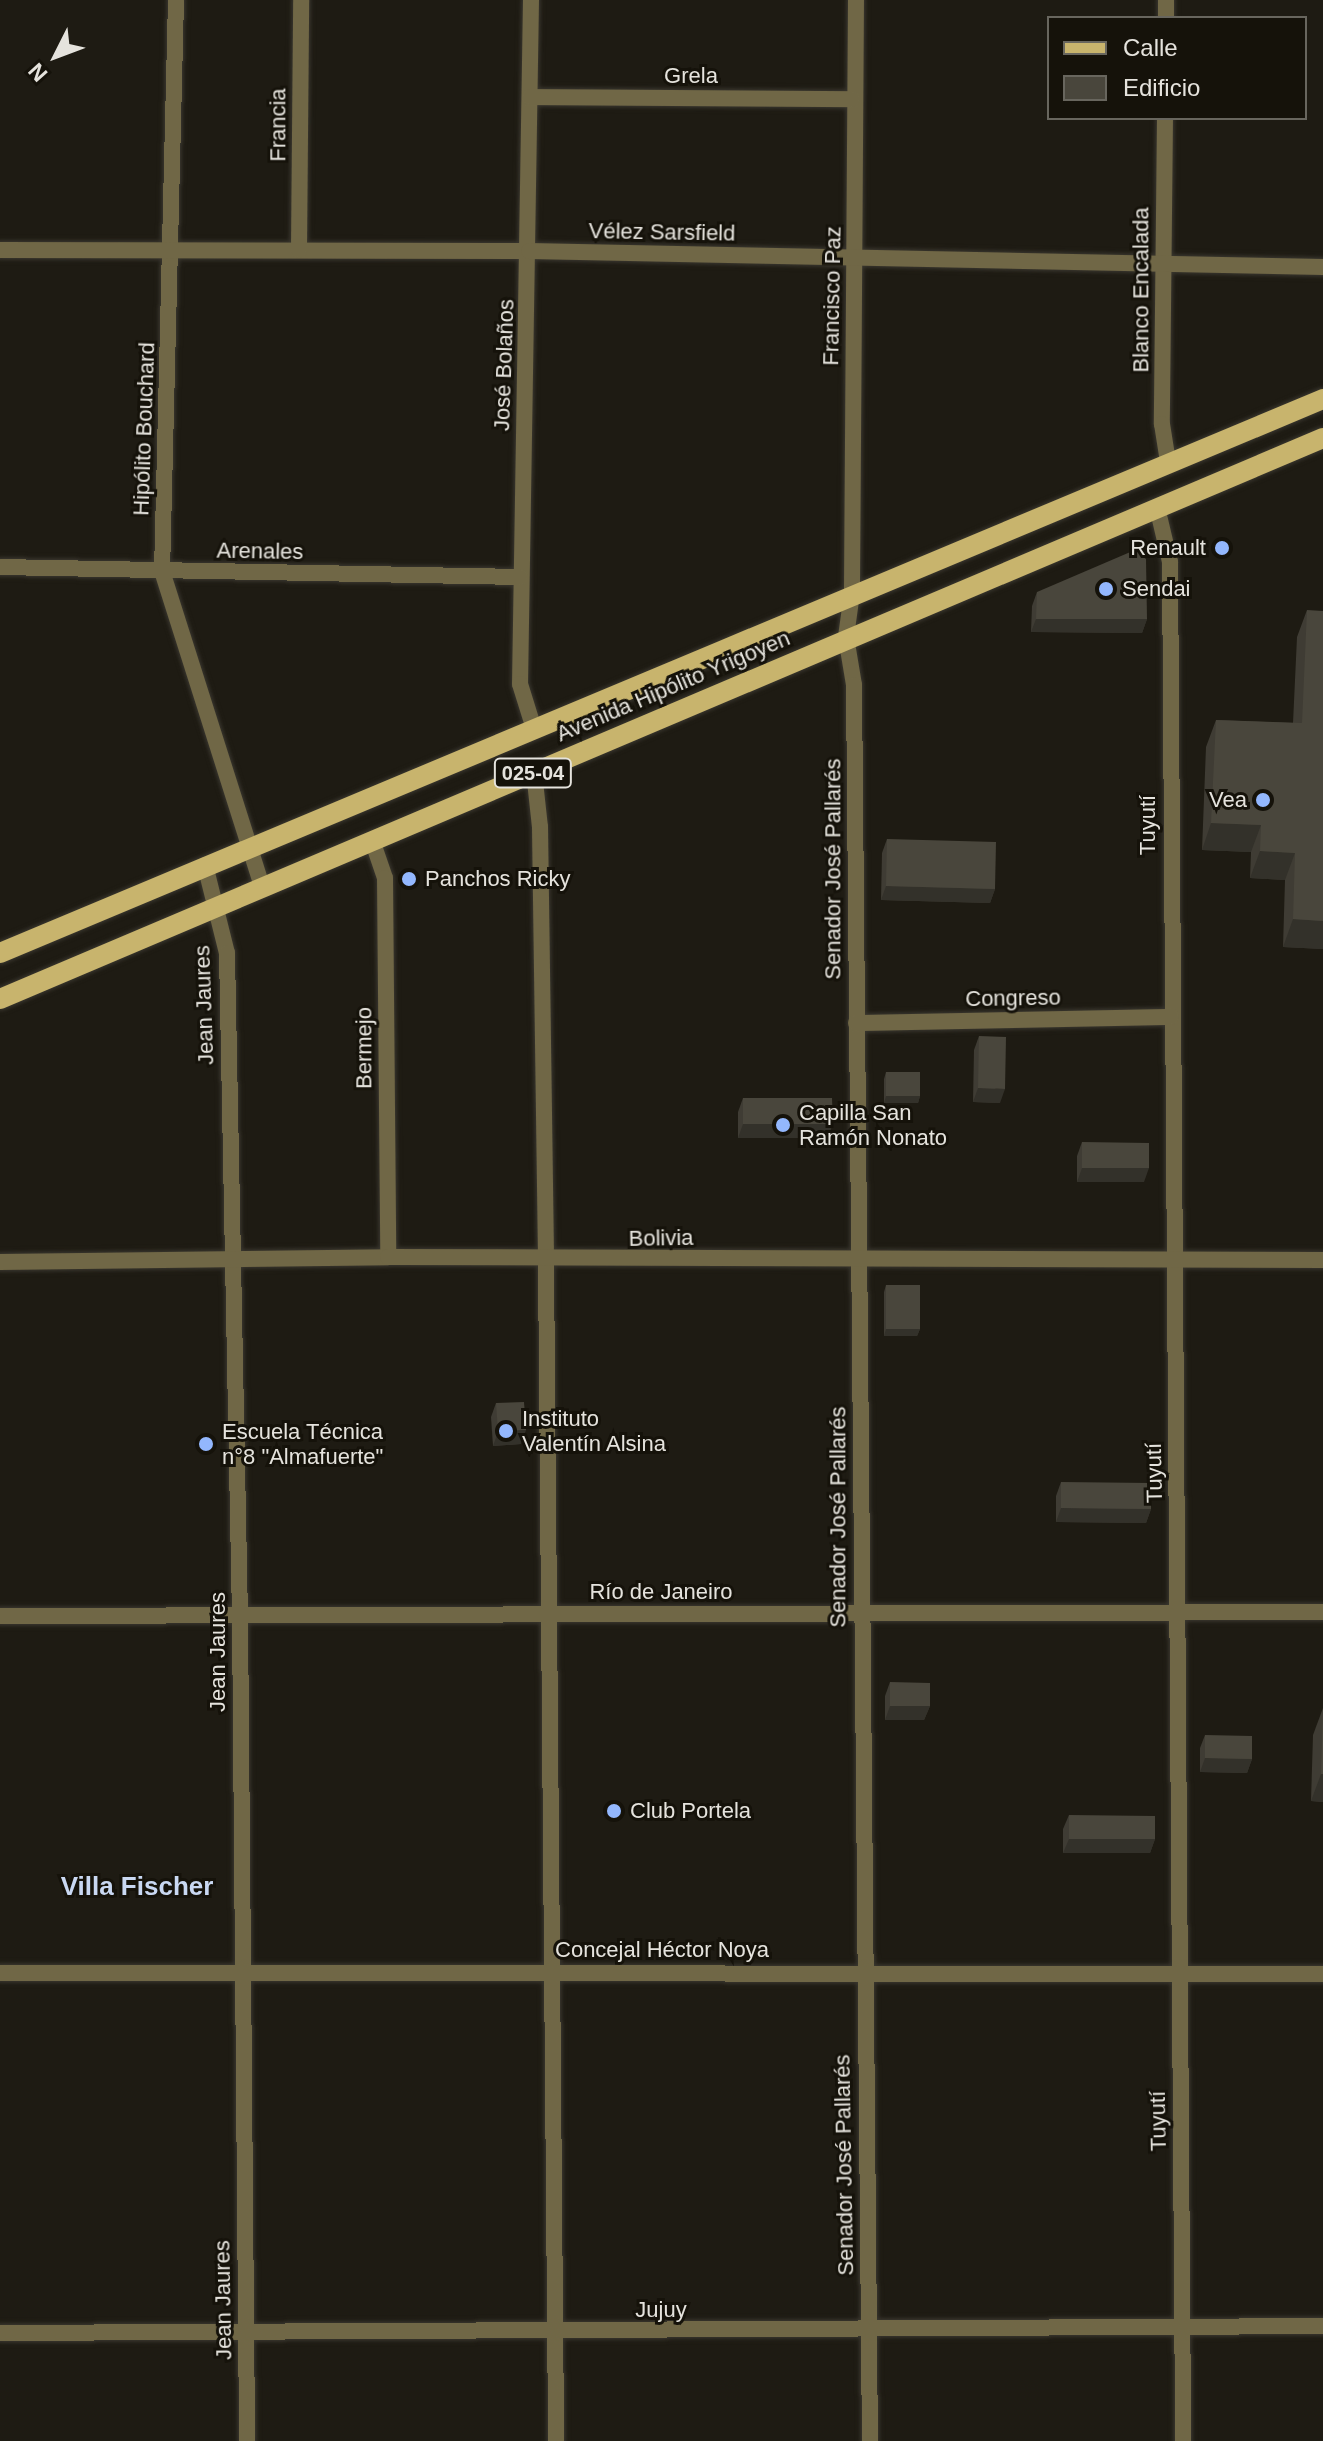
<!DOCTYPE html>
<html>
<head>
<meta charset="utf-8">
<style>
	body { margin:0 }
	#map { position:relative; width:1323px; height:2441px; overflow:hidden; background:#1e1b13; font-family:Arial,sans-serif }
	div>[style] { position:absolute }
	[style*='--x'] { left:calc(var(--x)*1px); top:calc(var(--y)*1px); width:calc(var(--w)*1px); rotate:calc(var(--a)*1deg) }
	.roads { filter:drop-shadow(0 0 2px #3a372f) drop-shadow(0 0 2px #3a372f) }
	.street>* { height:16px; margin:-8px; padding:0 8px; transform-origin:8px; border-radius:8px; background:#706746 }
	.primary>* { height:20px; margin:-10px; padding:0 10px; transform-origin:10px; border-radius:10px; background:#c8b46d }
	.wall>* { inset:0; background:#3f3c34 }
	.shaded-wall>* { inset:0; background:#33312a }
	.building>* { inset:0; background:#49463c }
	.dots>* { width:22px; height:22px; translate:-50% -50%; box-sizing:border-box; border:4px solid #15120a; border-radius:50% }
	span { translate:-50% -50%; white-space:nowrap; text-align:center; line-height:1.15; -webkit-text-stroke:6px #15120a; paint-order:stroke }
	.shield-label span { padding:2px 6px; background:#15120a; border:2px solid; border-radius:6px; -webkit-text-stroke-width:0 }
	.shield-label { font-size:20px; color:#e5e3dd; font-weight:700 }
	.street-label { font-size:22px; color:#e5e3dd }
	.poi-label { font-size:22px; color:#e5e3dd }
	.right { translate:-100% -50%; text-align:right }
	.left { translate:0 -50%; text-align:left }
	.quarter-label { font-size:26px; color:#c9d8f2; font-weight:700 }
	.legend { position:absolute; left:1047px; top:16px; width:260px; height:104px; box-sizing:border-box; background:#15120a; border:2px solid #68665e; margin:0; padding:10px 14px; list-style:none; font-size:24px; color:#e5e3dd }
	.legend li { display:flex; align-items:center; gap:16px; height:40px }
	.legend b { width:40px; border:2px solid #68665e }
	.north { position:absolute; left:16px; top:16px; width:80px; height:80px; -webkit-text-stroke:6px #15120a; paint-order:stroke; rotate:228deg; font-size:22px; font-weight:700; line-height:32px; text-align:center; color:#e5e3dd }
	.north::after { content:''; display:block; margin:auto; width:28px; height:36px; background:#e5e3dd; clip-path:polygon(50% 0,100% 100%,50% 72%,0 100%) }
</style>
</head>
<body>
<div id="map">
	<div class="roads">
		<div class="street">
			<div style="--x:176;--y:0;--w:571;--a:91.4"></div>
			<div style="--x:162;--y:571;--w:331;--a:72.4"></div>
			<div style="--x:531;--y:0;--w:684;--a:90.92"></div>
			<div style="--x:520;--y:684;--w:47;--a:72.7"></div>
			<div style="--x:856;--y:0;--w:593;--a:90.39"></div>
			<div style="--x:852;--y:593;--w:44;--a:97.8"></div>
			<div style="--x:846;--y:637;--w:49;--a:80.5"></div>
			<div style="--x:854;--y:685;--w:1756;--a:89.48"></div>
			<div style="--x:1166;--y:18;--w:18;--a:-90"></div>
			<div style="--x:530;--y:97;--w:322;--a:0.4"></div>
			<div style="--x:1165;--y:118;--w:306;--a:90.6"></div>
			<div style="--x:1162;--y:424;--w:39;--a:81"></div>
			<div style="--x:0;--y:250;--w:529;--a:0.11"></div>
			<div style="--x:529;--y:251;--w:794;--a:1.15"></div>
			<div style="--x:299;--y:250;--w:250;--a:-89.5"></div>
			<div style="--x:1157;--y:507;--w:57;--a:76.7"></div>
			<div style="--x:1170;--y:562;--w:1879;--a:89.6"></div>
			<div style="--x:0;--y:567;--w:520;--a:1.1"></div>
			<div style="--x:534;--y:772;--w:55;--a:83.8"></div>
			<div style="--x:540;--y:827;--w:434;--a:89.2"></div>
			<div style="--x:546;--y:1261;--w:1180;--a:89.51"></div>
			<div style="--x:372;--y:840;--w:40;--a:71.1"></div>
			<div style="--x:385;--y:878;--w:379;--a:89.5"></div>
			<div style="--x:205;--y:865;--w:91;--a:76"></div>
			<div style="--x:227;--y:953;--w:662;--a:88.88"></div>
			<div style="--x:240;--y:1615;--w:826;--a:89.51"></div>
			<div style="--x:856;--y:1023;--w:315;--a:-1.1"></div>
			<div style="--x:0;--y:1262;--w:388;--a:-0.7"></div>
			<div style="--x:388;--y:1257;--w:935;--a:0.18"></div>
			<div style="--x:0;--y:1616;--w:1323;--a:-0.17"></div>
			<div style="--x:0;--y:1973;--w:1323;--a:0.04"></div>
			<div style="--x:0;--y:2333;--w:1323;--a:-0.3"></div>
		</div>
		<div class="primary">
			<div style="--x:0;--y:953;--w:1434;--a:-22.72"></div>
			<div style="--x:0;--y:999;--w:1437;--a:-22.98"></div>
		</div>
	</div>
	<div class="wall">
		<div style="clip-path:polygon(1037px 592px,1147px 619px,1142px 633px,1031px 632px,1032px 606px)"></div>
		<div style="clip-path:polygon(1307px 610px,1323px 949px,1283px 947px,1285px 880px,1250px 878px,1251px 852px,1202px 850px,1206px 747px,1216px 720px,1293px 723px,1297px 637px)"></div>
		<div style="clip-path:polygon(887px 839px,995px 889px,990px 903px,881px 900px,882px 853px)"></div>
		<div style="clip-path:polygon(979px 1036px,1000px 1103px,973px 1102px,974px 1050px)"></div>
		<div style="clip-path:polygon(886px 1072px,920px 1096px,918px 1103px,884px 1103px,884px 1079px)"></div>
		<div style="clip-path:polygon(743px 1098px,833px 1124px,827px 1138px,738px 1138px,738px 1112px)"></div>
		<div style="clip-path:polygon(1082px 1142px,1144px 1182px,1077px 1182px,1077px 1156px)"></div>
		<div style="clip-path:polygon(886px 1285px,920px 1329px,917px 1336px,884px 1336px,884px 1292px)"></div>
		<div style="clip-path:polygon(496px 1403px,521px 1444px,493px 1446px,491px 1417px)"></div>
		<div style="clip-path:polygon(1061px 1482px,1151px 1509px,1146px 1523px,1056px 1522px,1056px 1496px)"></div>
		<div style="clip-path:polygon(890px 1682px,930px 1706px,924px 1720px,885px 1720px,885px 1696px)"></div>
		<div style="clip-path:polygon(1323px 1708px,1323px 1802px,1311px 1801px,1313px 1735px)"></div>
		<div style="clip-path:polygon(1205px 1735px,1252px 1759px,1247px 1773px,1200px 1772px,1200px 1748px)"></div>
		<div style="clip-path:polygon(1069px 1815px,1155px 1839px,1150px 1853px,1063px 1853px,1063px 1829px)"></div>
	</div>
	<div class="shaded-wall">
		<div style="clip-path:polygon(1036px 619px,1147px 619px,1142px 633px,1031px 632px)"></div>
		<div style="clip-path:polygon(1211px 823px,1261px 825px,1251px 852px,1202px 850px)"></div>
		<div style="clip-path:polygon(1260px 851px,1295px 853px,1285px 880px,1250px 878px)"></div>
		<div style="clip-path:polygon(886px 886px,995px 889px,990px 903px,881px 900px)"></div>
		<div style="clip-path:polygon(1293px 919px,1323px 921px,1323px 949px,1283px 947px)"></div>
		<div style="clip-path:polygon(978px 1088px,1005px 1089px,1000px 1103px,973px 1102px)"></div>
		<div style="clip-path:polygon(886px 1096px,920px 1096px,918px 1103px,884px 1103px)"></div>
		<div style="clip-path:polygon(743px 1124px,833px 1124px,827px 1138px,738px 1138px)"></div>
		<div style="clip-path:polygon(1082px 1168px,1149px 1168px,1144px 1182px,1077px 1182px)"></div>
		<div style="clip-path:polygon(886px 1329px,920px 1329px,917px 1336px,884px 1336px)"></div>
		<div style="clip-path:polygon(526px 1430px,521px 1444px,493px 1446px,498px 1432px)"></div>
		<div style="clip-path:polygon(1061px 1508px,1151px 1509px,1146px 1523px,1056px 1522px)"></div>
		<div style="clip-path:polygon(890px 1706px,930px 1706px,924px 1720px,885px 1720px)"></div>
		<div style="clip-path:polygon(1205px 1758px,1252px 1759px,1247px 1773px,1200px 1772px)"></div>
		<div style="clip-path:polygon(1321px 1774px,1323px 1774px,1323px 1802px,1311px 1801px)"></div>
		<div style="clip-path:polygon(1069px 1839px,1155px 1839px,1150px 1853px,1063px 1853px)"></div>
	</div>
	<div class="building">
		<div style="clip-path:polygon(1135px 550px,1146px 559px,1147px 619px,1036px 619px,1037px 592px)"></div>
		<div style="clip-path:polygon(1307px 610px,1323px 611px,1323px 921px,1293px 919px,1295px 853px,1260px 851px,1261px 825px,1211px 823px,1216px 720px,1302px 723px)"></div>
		<div style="clip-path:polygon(887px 839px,996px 842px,995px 889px,886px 886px)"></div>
		<div style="clip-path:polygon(979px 1036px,1006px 1037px,1005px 1089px,978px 1088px)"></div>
		<div style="clip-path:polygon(886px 1072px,920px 1072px,920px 1096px,886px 1096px)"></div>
		<div style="clip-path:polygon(743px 1098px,832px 1098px,833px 1124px,743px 1124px)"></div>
		<div style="clip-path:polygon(1082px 1142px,1149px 1143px,1149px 1168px,1082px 1168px)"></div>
		<div style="clip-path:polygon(886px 1285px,920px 1285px,920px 1329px,886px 1329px)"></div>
		<div style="clip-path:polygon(524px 1402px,526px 1430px,498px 1432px,496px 1403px)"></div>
		<div style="clip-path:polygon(1061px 1482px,1151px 1483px,1151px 1509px,1061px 1508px)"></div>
		<div style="clip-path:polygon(890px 1682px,930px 1683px,930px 1706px,890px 1706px)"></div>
		<div style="clip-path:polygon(1323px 1711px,1323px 1774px,1321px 1774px)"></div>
		<div style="clip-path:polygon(1205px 1735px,1252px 1736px,1252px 1759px,1205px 1758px)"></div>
		<div style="clip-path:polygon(1069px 1815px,1155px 1816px,1155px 1839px,1069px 1839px)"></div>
	</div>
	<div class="dots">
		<div style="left:1222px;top:548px;background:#93b7fd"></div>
		<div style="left:1106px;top:589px;background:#93b7fd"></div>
		<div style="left:1263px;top:800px;background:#93b7fd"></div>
		<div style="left:409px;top:879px;background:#93b7fd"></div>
		<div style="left:783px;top:1125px;background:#93b7fd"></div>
		<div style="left:506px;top:1431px;background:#93b7fd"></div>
		<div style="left:206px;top:1444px;background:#93b7fd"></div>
		<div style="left:614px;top:1811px;background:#93b7fd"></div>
	</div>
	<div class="shield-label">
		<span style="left:533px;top:773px">025-04</span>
	</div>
	<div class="street-label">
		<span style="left:691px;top:76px">Grela</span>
		<span style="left:278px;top:125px;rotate:-90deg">Francia</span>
		<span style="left:662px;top:232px;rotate:1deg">Vélez Sarsfield</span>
		<span style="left:1141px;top:290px;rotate:-90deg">Blanco Encalada</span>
		<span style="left:832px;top:296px;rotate:-89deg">Francisco Paz</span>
		<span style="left:504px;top:365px;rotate:-88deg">José Bolaños</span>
		<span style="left:144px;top:429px;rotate:-88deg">Hipólito Bouchard</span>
		<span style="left:260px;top:551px;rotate:1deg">Arenales</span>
		<span style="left:673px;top:686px;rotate:-23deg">Avenida Hipólito Yrigoyen</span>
		<span style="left:1148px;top:825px;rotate:-90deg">Tuyutí</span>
		<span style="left:833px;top:869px;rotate:-90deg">Senador José Pallarés</span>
		<span style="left:1013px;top:998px;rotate:-1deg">Congreso</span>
		<span style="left:204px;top:1005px;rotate:-92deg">Jean Jaures</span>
		<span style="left:364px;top:1048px;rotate:-90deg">Bermejo</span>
		<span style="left:661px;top:1238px;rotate:-1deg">Bolivia</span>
		<span style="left:1154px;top:1473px;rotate:-91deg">Tuyutí</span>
		<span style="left:838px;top:1517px;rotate:-90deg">Senador José Pallarés</span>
		<span style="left:661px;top:1592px">Río de Janeiro</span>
		<span style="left:218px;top:1652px;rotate:-90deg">Jean Jaures</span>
		<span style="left:662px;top:1950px">Concejal Héctor Noya</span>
		<span style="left:1158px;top:2121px;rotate:-91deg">Tuyutí</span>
		<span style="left:844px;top:2165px;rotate:-91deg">Senador José Pallarés</span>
		<span style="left:223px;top:2300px;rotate:-91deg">Jean Jaures</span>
		<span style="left:661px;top:2310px">Jujuy</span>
	</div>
	<div class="poi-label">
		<span class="right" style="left:1206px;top:548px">Renault</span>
		<span class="left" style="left:1122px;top:589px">Sendai</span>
		<span class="right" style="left:1247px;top:800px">Vea</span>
		<span class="left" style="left:425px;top:879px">Panchos Ricky</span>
		<span class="left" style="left:799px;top:1125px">Capilla San<br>Ramón Nonato</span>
		<span class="left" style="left:522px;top:1431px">Instituto<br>Valentín Alsina</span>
		<span class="left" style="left:222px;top:1444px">Escuela Técnica<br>n°8 "Almafuerte"</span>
		<span class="left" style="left:630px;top:1811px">Club Portela</span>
	</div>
	<div class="quarter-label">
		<span style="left:137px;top:1887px">Villa Fischer</span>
	</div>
	<ul class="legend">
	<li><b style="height:10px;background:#c8b46d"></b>Calle</li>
	<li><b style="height:22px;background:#49463c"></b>Edificio</li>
	</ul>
	<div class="north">N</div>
</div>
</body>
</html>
